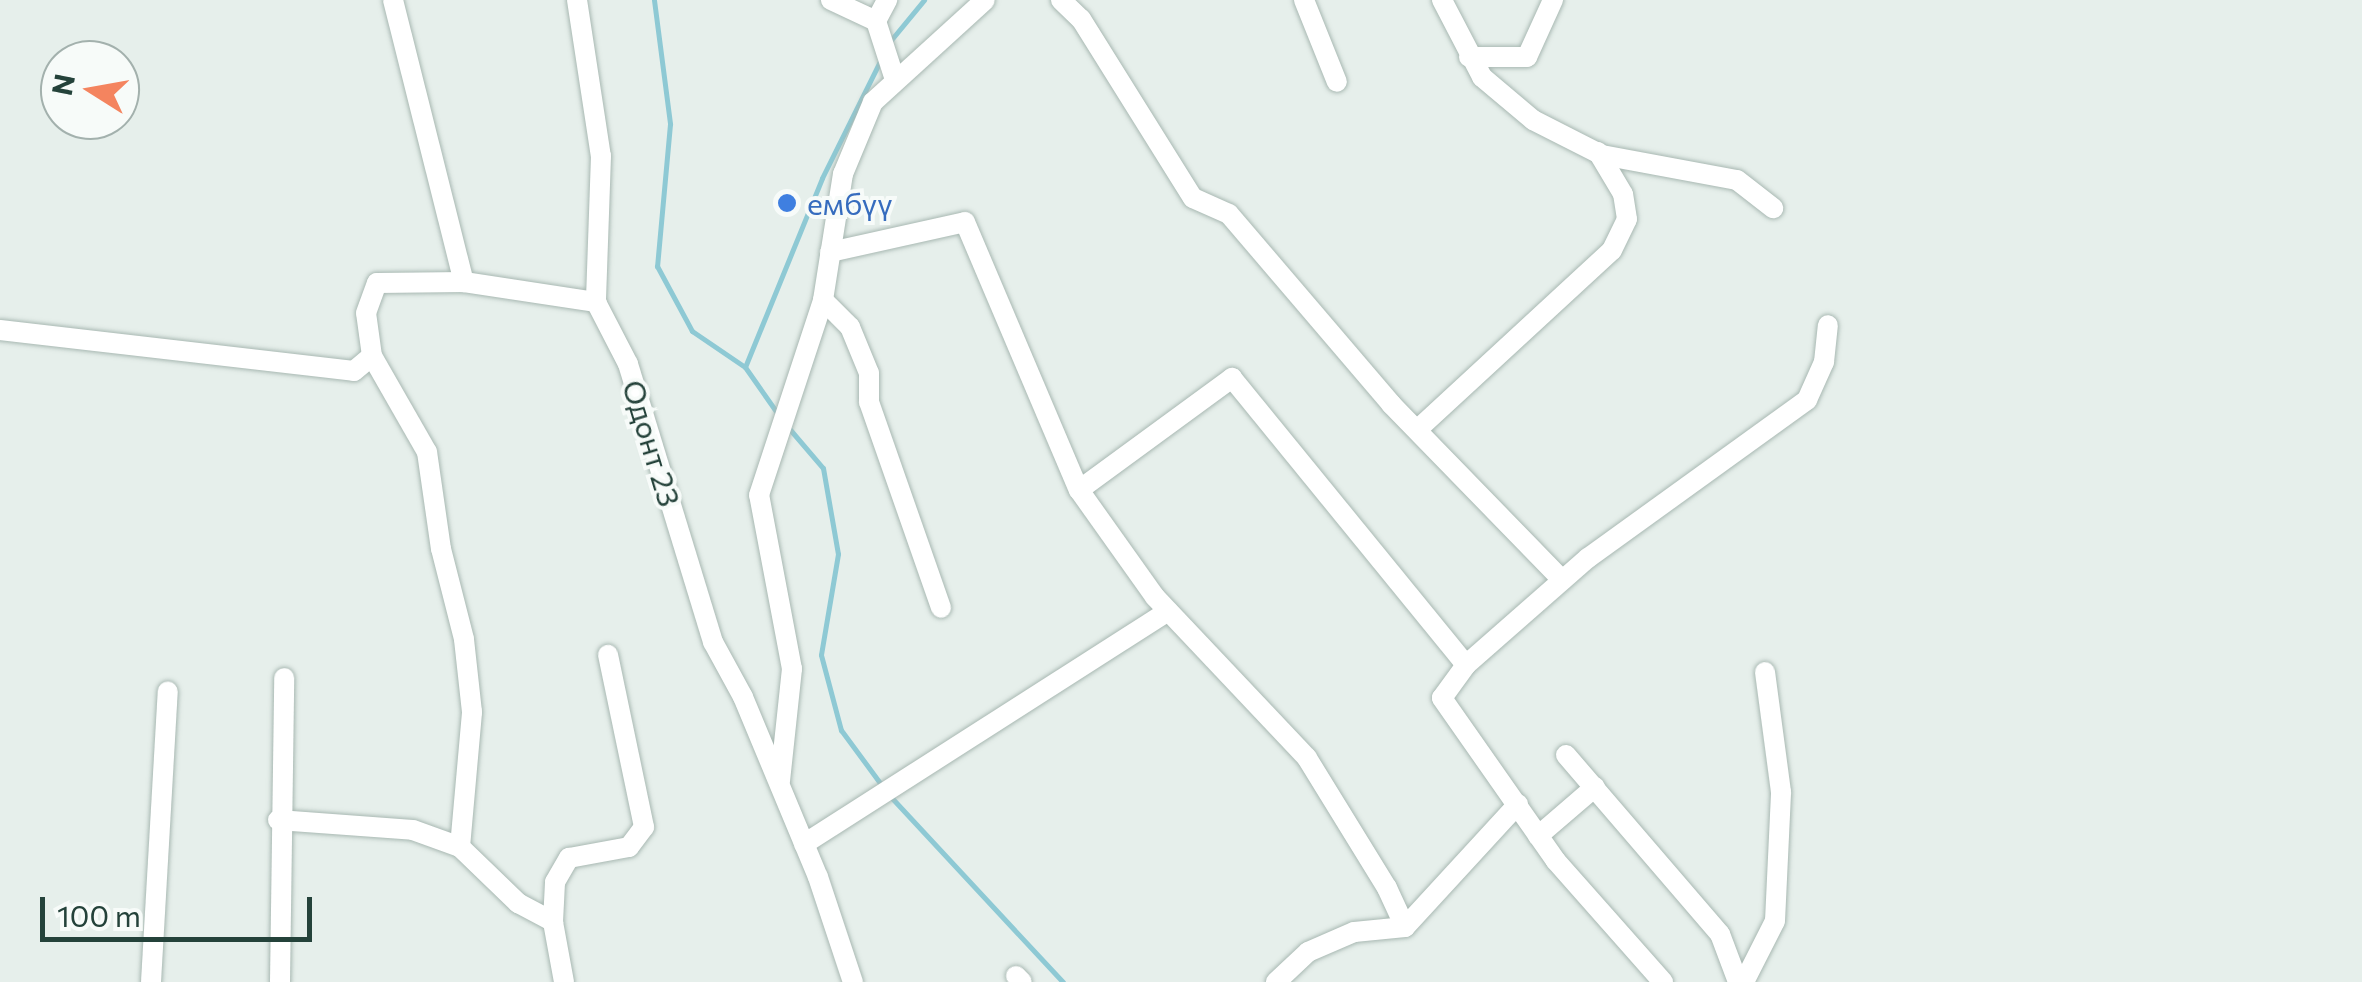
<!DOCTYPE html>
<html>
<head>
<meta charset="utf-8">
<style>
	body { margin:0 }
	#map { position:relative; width:2362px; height:982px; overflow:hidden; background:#e6efeb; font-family:Commissioner,sans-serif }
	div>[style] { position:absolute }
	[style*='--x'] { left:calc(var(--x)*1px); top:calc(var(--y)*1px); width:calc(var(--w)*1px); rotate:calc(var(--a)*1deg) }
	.stream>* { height:5px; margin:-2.5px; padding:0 2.5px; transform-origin:2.5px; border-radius:2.5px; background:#8ec9d4 }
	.roads { filter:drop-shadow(0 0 2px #a8b8b2) drop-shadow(0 0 2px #a8b8b2) }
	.street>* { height:20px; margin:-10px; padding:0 10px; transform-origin:10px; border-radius:10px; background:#fff }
	.dots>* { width:28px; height:28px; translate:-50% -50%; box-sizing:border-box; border:5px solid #f7fbf9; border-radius:50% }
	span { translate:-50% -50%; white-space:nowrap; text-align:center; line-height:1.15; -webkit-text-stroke:8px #f7fbf9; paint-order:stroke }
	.shop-label { font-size:30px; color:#366cbe }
	.left { translate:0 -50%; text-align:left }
	.street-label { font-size:30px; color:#24423a }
	.north { position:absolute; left:40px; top:40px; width:100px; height:100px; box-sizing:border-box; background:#f7fbf9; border:2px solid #a3b1ad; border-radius:50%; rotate:281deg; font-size:28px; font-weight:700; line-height:40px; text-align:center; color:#24423a }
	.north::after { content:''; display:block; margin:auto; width:35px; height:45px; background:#f4845f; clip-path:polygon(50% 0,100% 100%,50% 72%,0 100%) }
	.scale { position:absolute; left:40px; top:897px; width:272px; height:45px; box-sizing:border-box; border:5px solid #24423a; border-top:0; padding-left:12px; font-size:30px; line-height:35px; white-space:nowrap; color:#24423a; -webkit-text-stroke:8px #f7fbf9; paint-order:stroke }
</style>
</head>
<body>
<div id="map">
	<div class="stream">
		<div style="--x:654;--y:0;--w:125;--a:82.6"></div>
		<div style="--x:670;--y:124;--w:143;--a:95.2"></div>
		<div style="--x:657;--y:266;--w:74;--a:61.7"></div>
		<div style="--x:692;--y:331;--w:64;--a:34.2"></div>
		<div style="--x:745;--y:367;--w:61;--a:55"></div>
		<div style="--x:891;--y:40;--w:52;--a:-50.5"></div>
		<div style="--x:745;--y:367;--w:204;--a:-67.8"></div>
		<div style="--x:822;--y:178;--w:133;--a:-63.6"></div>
		<div style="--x:787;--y:426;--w:55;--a:49.4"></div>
		<div style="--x:823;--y:468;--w:87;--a:80.1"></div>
		<div style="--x:838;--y:554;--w:102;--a:99.6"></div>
		<div style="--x:821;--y:655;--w:78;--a:75.1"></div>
		<div style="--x:841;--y:730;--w:71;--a:53.6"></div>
		<div style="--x:890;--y:796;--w:254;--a:47.1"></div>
	</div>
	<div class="roads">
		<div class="street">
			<div style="--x:393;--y:0;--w:291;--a:75.9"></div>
			<div style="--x:464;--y:282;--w:134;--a:8.6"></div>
			<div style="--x:596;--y:302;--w:70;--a:62.7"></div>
			<div style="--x:628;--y:364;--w:291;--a:73"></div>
			<div style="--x:713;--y:642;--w:63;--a:61.4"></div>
			<div style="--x:743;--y:697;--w:195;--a:67.4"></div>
			<div style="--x:818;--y:877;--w:111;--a:71.6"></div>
			<div style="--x:577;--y:0;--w:158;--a:81.3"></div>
			<div style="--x:601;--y:156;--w:146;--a:92"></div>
			<div style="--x:831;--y:0;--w:50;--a:25"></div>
			<div style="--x:876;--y:21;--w:62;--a:72.1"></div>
			<div style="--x:1061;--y:0;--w:28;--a:44"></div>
			<div style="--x:1081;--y:19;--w:211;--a:58"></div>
			<div style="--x:1193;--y:198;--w:39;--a:24"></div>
			<div style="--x:1229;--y:214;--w:250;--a:49.5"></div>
			<div style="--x:1391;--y:404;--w:245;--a:45.8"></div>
			<div style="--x:1304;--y:0;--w:88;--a:68.1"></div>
			<div style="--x:1442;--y:0;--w:87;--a:62.5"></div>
			<div style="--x:1482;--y:77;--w:67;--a:40.1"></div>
			<div style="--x:1533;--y:120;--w:77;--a:26.9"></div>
			<div style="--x:1602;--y:155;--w:137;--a:10.5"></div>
			<div style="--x:1737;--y:180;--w:46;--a:37.9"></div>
			<div style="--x:876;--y:21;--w:24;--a:-62"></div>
			<div style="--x:1469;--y:57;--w:58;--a:0"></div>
			<div style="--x:1527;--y:57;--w:63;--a:-65.5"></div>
			<div style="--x:830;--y:252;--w:138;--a:-12.5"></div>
			<div style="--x:965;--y:222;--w:291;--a:67"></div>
			<div style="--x:1079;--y:490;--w:131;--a:54.6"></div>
			<div style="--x:1155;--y:597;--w:221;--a:46.6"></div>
			<div style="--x:1307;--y:758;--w:153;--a:58.4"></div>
			<div style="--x:1387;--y:888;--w:43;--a:65.2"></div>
			<div style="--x:1405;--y:927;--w:51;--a:174.4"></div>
			<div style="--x:1354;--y:932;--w:50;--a:156.5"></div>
			<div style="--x:1308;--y:952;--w:44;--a:136.8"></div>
			<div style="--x:823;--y:300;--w:38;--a:45"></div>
			<div style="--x:850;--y:327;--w:50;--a:67.6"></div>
			<div style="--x:869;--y:373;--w:29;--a:90"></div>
			<div style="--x:869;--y:402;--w:218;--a:70.7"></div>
			<div style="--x:0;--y:330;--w:356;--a:6.6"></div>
			<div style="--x:354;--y:371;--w:23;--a:-40"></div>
			<div style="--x:372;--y:356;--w:43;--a:-97.9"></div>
			<div style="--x:366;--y:313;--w:32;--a:-70"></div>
			<div style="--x:377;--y:283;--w:88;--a:-0.7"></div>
			<div style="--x:1417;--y:430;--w:265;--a:-42.7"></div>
			<div style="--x:1612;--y:250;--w:34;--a:-64"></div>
			<div style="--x:1627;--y:219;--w:25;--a:-99"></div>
			<div style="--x:1623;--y:194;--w:49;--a:-120.8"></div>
			<div style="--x:1079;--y:490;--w:190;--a:-36.2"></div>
			<div style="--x:1232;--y:378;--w:370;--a:50.8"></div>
			<div style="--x:1566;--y:755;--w:236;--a:49.3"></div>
			<div style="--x:1720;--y:934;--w:51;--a:69.4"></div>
			<div style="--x:780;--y:781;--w:113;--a:-83.9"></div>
			<div style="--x:792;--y:669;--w:177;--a:-100.7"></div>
			<div style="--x:759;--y:495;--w:205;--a:-71.8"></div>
			<div style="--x:823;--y:300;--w:128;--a:-81"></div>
			<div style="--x:843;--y:174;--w:78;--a:-67.4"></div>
			<div style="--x:873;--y:102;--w:151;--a:-42.3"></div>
			<div style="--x:278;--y:820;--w:135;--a:4.2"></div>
			<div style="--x:413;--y:830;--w:50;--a:19.9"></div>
			<div style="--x:460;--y:847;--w:136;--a:-84.9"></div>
			<div style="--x:472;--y:712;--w:73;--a:-96.3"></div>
			<div style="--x:464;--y:639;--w:93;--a:-104.3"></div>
			<div style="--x:441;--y:549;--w:98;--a:-98.2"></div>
			<div style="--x:427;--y:452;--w:111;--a:-119.8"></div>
			<div style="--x:1538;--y:836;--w:75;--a:-40.7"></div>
			<div style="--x:804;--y:844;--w:432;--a:-32.6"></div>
			<div style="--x:460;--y:847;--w:81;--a:44"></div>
			<div style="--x:518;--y:903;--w:40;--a:28"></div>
			<div style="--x:553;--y:922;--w:61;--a:79.6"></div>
			<div style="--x:553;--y:922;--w:40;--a:-87.1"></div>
			<div style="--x:555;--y:882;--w:28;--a:-60"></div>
			<div style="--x:569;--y:858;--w:61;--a:-10.4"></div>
			<div style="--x:629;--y:847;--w:25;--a:-53"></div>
			<div style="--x:644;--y:827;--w:176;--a:-101.8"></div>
			<div style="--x:1405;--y:927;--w:167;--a:-47.4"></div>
			<div style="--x:1016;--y:976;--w:8;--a:45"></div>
			<div style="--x:151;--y:982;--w:291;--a:-86.7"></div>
			<div style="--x:280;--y:982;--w:304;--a:-89.2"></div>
			<div style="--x:1663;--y:982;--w:162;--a:-131.5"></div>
			<div style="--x:1556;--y:861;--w:199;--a:-125"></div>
			<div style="--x:1442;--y:698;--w:41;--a:-54"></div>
			<div style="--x:1466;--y:665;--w:162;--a:-41.3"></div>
			<div style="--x:1588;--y:558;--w:270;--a:-35.8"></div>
			<div style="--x:1807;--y:400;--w:42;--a:-65.9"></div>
			<div style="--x:1824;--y:362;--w:37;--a:-84"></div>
			<div style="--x:1744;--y:982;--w:68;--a:-63.1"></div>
			<div style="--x:1775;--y:921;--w:129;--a:-87.3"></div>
			<div style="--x:1781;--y:792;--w:121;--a:-97.6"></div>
		</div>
	</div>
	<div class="dots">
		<div style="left:787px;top:203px;background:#3f7fe0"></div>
	</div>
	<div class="shop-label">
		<span class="left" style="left:807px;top:203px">ембүү</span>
	</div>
	<div class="street-label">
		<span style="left:652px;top:443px;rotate:73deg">Одонт 23</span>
	</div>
	<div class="north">N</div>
	<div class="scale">100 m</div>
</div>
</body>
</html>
